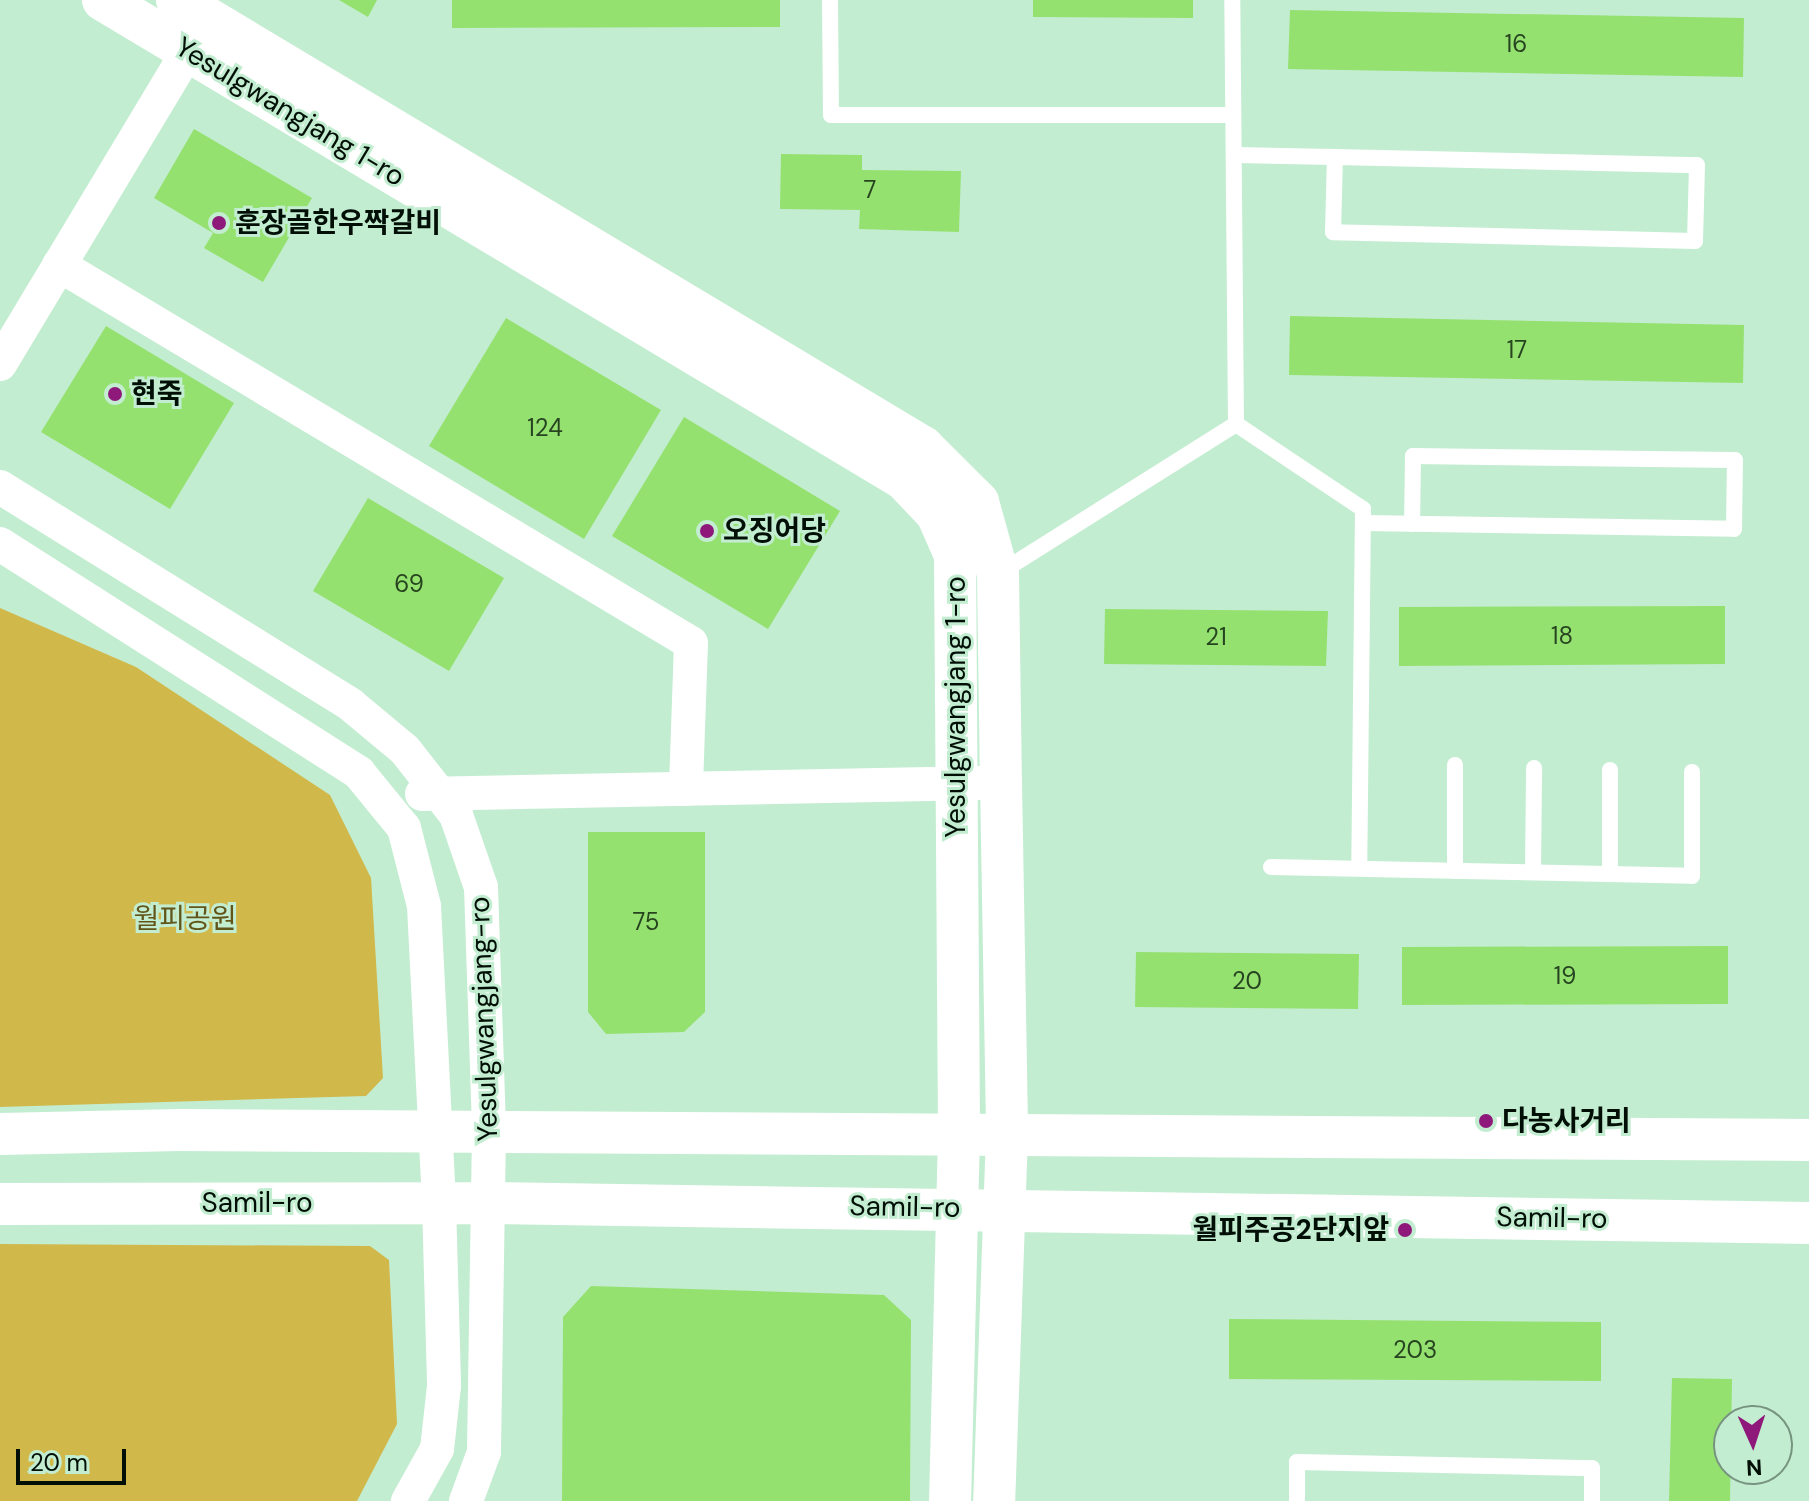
<!DOCTYPE html>
<html>
<head>
<meta charset="utf-8">
<style>
	body { margin:0 }
	#map { position:relative; width:1809px; height:1501px; overflow:hidden; background:#c3edd1; font-family:"DM Sans","Noto Sans KR",sans-serif }
	div>[style] { position:absolute }
	[style*='--x'] { left:calc(var(--x)*1px); top:calc(var(--y)*1px); width:calc(var(--w)*1px); rotate:calc(var(--a)*1deg) }
	.green>* { inset:0; background:#d1b84b }
	.building>* { inset:0; background:#95e170 }
	.service>* { height:16px; margin:-8px; padding:0 8px; transform-origin:8px; border-radius:8px; background:#fff }
	.minor>* { height:34px; margin:-17px; padding:0 17px; transform-origin:17px; border-radius:17px; background:#fff }
	.tertiary>* { height:42px; margin:-21px; padding:0 21px; transform-origin:21px; border-radius:21px; background:#fff }
	.dots>* { width:22px; height:22px; translate:-50% -50%; box-sizing:border-box; border:4px solid #c3edd1; border-radius:50% }
	span { translate:-50% -50%; white-space:nowrap; text-align:center; line-height:1.15; -webkit-text-stroke:6px #c3edd1; paint-order:stroke }
	.number-label { font-size:24px; color:#274420 }
	.number-label span { -webkit-text-stroke-width:0 }
	.street-label { font-size:28px; color:#020f06 }
	.poi-label { font-size:28px; color:#020f06; font-weight:700 }
	.left { translate:0 -50%; text-align:left }
	.right { translate:-100% -50%; text-align:right }
	.park-label { font-size:28px; color:#62551a }
	.north { position:absolute; left:1713px; top:1405px; width:80px; height:80px; box-sizing:border-box; background:#c3edd1; border:2px solid #769480; border-radius:50%; rotate:177deg; font-size:22px; font-weight:700; line-height:32px; text-align:center; color:#020f06 }
	.north::after { content:''; display:block; margin:auto; width:28px; height:36px; background:#8e197a; clip-path:polygon(50% 0,100% 100%,50% 72%,0 100%) }
	.scale { position:absolute; left:16px; top:1449px; width:110px; height:36px; box-sizing:border-box; border:4px solid #020f06; border-top:0; padding-left:10px; font-size:24px; line-height:28px; white-space:nowrap; color:#020f06; -webkit-text-stroke:6px #c3edd1; paint-order:stroke }
</style>
</head>
<body>
<div id="map">
	<div class="green">
		<div style="clip-path:polygon(0 608px,136px 667px,330px 795px,371px 878px,383px 1078px,366px 1096px,0 1107px)"></div>
		<div style="clip-path:polygon(0 1244px,370px 1246px,389px 1260px,397px 1424px,357px 1501px,0 1501px)"></div>
	</div>
	<div class="building">
		<div style="clip-path:polygon(339px 0,377px 0,368px 17px)"></div>
		<div style="clip-path:polygon(452px 0,780px 0,780px 27px,452px 28px)"></div>
		<div style="clip-path:polygon(1033px 0,1193px 0,1193px 18px,1033px 17px)"></div>
		<div style="clip-path:polygon(1290px 10px,1744px 18px,1743px 77px,1288px 69px)"></div>
		<div style="clip-path:polygon(194px 129px,312px 198px,263px 282px,204px 248px,213px 233px,154px 198px)"></div>
		<div style="clip-path:polygon(781px 154px,862px 155px,862px 170px,961px 171px,959px 232px,859px 229px,860px 210px,780px 209px)"></div>
		<div style="clip-path:polygon(1290px 316px,1744px 325px,1743px 383px,1289px 375px)"></div>
		<div style="clip-path:polygon(506px 318px,661px 410px,584px 539px,429px 446px)"></div>
		<div style="clip-path:polygon(106px 326px,234px 403px,170px 509px,41px 432px)"></div>
		<div style="clip-path:polygon(684px 417px,840px 511px,768px 629px,612px 536px)"></div>
		<div style="clip-path:polygon(368px 498px,504px 578px,449px 671px,313px 591px)"></div>
		<div style="clip-path:polygon(1725px 606px,1725px 664px,1399px 666px,1399px 607px)"></div>
		<div style="clip-path:polygon(1105px 609px,1328px 611px,1326px 666px,1104px 664px)"></div>
		<div style="clip-path:polygon(588px 832px,705px 832px,705px 1012px,684px 1032px,606px 1034px,588px 1012px)"></div>
		<div style="clip-path:polygon(1728px 946px,1728px 1004px,1402px 1005px,1402px 947px)"></div>
		<div style="clip-path:polygon(1136px 952px,1359px 954px,1358px 1009px,1135px 1007px)"></div>
		<div style="clip-path:polygon(591px 1286px,884px 1295px,911px 1320px,910px 1501px,562px 1501px,563px 1317px)"></div>
		<div style="clip-path:polygon(1229px 1319px,1601px 1322px,1601px 1381px,1229px 1379px)"></div>
		<div style="clip-path:polygon(1672px 1378px,1732px 1379px,1730px 1501px,1669px 1501px)"></div>
	</div>
	<div class="service">
		<div style="--x:830;--y:0;--w:115;--a:89.5"></div>
		<div style="--x:831;--y:115;--w:402;--a:0"></div>
		<div style="--x:1234;--y:155;--w:101;--a:1.1"></div>
		<div style="--x:1335;--y:157;--w:362;--a:1.3"></div>
		<div style="--x:1697;--y:165;--w:76;--a:91.5"></div>
		<div style="--x:1695;--y:241;--w:362;--a:-178.6"></div>
		<div style="--x:1333;--y:232;--w:75;--a:-88.5"></div>
		<div style="--x:1236;--y:424;--w:153;--a:33.8"></div>
		<div style="--x:1363;--y:509;--w:359;--a:90.6"></div>
		<div style="--x:1363;--y:523;--w:371;--a:0.9"></div>
		<div style="--x:1734;--y:529;--w:69;--a:-89.2"></div>
		<div style="--x:1735;--y:460;--w:322;--a:-179.3"></div>
		<div style="--x:1413;--y:456;--w:68;--a:90.8"></div>
		<div style="--x:1001;--y:572;--w:278;--a:-32.2"></div>
		<div style="--x:1236;--y:424;--w:424;--a:-90.5"></div>
		<div style="--x:1455;--y:765;--w:106;--a:90"></div>
		<div style="--x:1610;--y:770;--w:104;--a:90"></div>
		<div style="--x:1271;--y:867;--w:421;--a:1.2"></div>
		<div style="--x:1692;--y:876;--w:104;--a:-90"></div>
		<div style="--x:1533;--y:872;--w:104;--a:-89.4"></div>
		<div style="--x:1297;--y:1501;--w:39;--a:-90"></div>
		<div style="--x:1297;--y:1462;--w:295;--a:1.2"></div>
		<div style="--x:1592;--y:1468;--w:33;--a:90"></div>
	</div>
	<div class="minor">
		<div style="--x:59;--y:265;--w:736;--a:30.88"></div>
		<div style="--x:691;--y:643;--w:146;--a:92"></div>
		<div style="--x:0;--y:364;--w:390;--a:-59"></div>
		<div style="--x:0;--y:487;--w:413;--a:31.8"></div>
		<div style="--x:351;--y:705;--w:70;--a:39.8"></div>
		<div style="--x:405;--y:750;--w:83;--a:51.9"></div>
		<div style="--x:456;--y:815;--w:76;--a:70.9"></div>
		<div style="--x:481;--y:887;--w:245;--a:88.1"></div>
		<div style="--x:489;--y:1132;--w:320;--a:90.9"></div>
		<div style="--x:484;--y:1452;--w:52;--a:110.2"></div>
		<div style="--x:0;--y:544;--w:426;--a:32.5"></div>
		<div style="--x:359;--y:773;--w:71;--a:50.7"></div>
		<div style="--x:404;--y:828;--w:81;--a:75.6"></div>
		<div style="--x:424;--y:906;--w:297;--a:87.1"></div>
		<div style="--x:439;--y:1203;--w:183;--a:88.4"></div>
		<div style="--x:444;--y:1386;--w:63;--a:96.3"></div>
		<div style="--x:437;--y:1449;--w:60;--a:119.1"></div>
		<div style="--x:422;--y:794;--w:559;--a:-1.13"></div>
	</div>
	<div class="tertiary">
		<div style="--x:103;--y:0;--w:933;--a:30.88"></div>
		<div style="--x:904;--y:479;--w:48;--a:46.7"></div>
		<div style="--x:937;--y:514;--w:45;--a:66.3"></div>
		<div style="--x:955;--y:555;--w:579;--a:89.6"></div>
		<div style="--x:959;--y:1134;--w:367;--a:91.4"></div>
		<div style="--x:177;--y:0;--w:870;--a:30.93"></div>
		<div style="--x:923;--y:447;--w:78;--a:45"></div>
		<div style="--x:978;--y:502;--w:75;--a:74.5"></div>
		<div style="--x:998;--y:574;--w:208;--a:89.2"></div>
		<div style="--x:1001;--y:782;--w:352;--a:89"></div>
		<div style="--x:1007;--y:1134;--w:367;--a:92"></div>
		<div style="--x:0;--y:1134;--w:180;--a:-1.3"></div>
		<div style="--x:180;--y:1130;--w:1629;--a:0.35"></div>
		<div style="--x:0;--y:1204;--w:488;--a:-0.1"></div>
		<div style="--x:488;--y:1203;--w:1321;--a:0.87"></div>
	</div>
	<div class="dots">
		<div style="left:219px;top:223px;background:#8e197a"></div>
		<div style="left:115px;top:394px;background:#8e197a"></div>
		<div style="left:707px;top:531px;background:#8e197a"></div>
		<div style="left:1486px;top:1121px;background:#8e197a"></div>
		<div style="left:1405px;top:1230px;background:#8e197a"></div>
	</div>
	<div class="number-label">
		<span style="left:1516px;top:44px">16</span>
		<span style="left:870px;top:190px">7</span>
		<span style="left:1517px;top:350px">17</span>
		<span style="left:545px;top:428px">124</span>
		<span style="left:409px;top:584px">69</span>
		<span style="left:1562px;top:636px">18</span>
		<span style="left:1216px;top:637px">21</span>
		<span style="left:646px;top:922px">75</span>
		<span style="left:1565px;top:976px">19</span>
		<span style="left:1247px;top:981px">20</span>
		<span style="left:1415px;top:1350px">203</span>
	</div>
	<div class="street-label">
		<span style="left:290px;top:112px;rotate:31deg">Yesulgwangjang 1-ro</span>
		<span style="left:956px;top:707px;rotate:-90deg">Yesulgwangjang 1-ro</span>
		<span style="left:484px;top:1019px;rotate:-92deg">Yesulgwangjang-ro</span>
		<span style="left:257px;top:1203px">Samil-ro</span>
		<span style="left:905px;top:1207px;rotate:1deg">Samil-ro</span>
		<span style="left:1552px;top:1218px;rotate:1deg">Samil-ro</span>
	</div>
	<div class="poi-label">
		<span class="left" style="left:235px;top:223px">훈장골한우짝갈비</span>
		<span class="left" style="left:131px;top:394px">현죽</span>
		<span class="left" style="left:723px;top:531px">오징어당</span>
		<span class="left" style="left:1502px;top:1121px">다농사거리</span>
		<span class="right" style="left:1389px;top:1230px">월피주공2단지앞</span>
	</div>
	<div class="park-label">
		<span style="left:185px;top:919px">월피공원</span>
	</div>
	<div class="north">N</div>
	<div class="scale">20 m</div>
</div>
</body>
</html>
